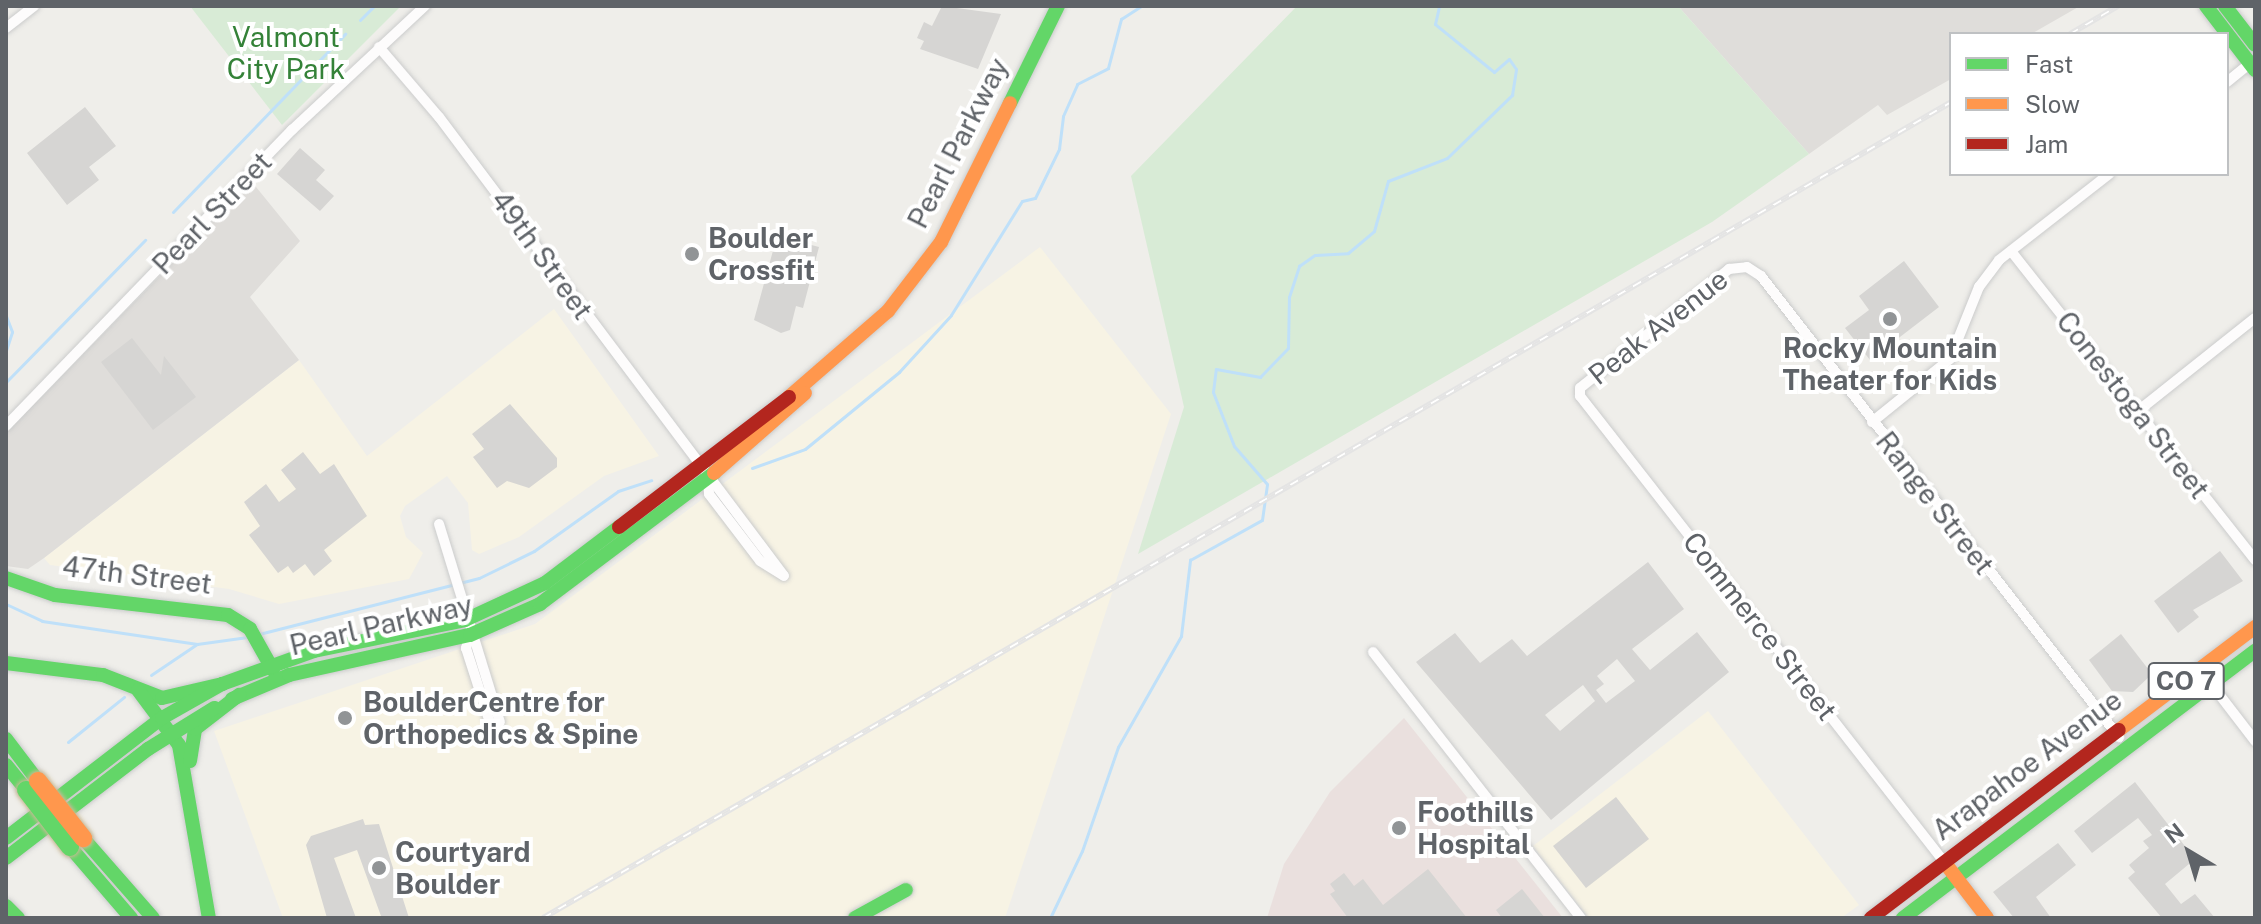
<!DOCTYPE html>
<html>
<head>
<meta charset="utf-8">
<style>
	body { margin:0 }
	#map { position:relative; width:2261px; height:924px; overflow:hidden; background:#efeeea; font-family:"Public Sans",sans-serif }
	div>[style] { position:absolute }
	[style*='--x'] { left:calc(var(--x)*1px); top:calc(var(--y)*1px); width:calc(var(--w)*1px); rotate:calc(var(--a)*1deg) }
	.commercial>* { inset:0; background:#f7f3e4 }
	.industrial>* { inset:0; background:#dfddda }
	.medical>* { inset:0; background:#eae0de }
	.green>* { inset:0; background:#d8ebd6 }
	.stream>* { height:3px; margin:-1.5px; padding:0 1.5px; transform-origin:1.5px; border-radius:1.5px; background:#bfe0f9 }
	.building>* { inset:0; background:#d6d5d3 }
	.roads { filter:drop-shadow(0 0 2px #cbcccc) drop-shadow(0 0 2px #cbcccc) }
	.street>* { height:10px; margin:-5px; padding:0 5px; transform-origin:5px; border-radius:5px; background:#fdfcfc }
	.fast>* { height:14px; margin:-7px; padding:0 7px; transform-origin:7px; border-radius:7px; background:#63d668 }
	.slow>* { height:14px; margin:-7px; padding:0 7px; transform-origin:7px; border-radius:7px; background:#ff974d }
	.jam>* { height:14px; margin:-7px; padding:0 7px; transform-origin:7px; border-radius:7px; background:#b3261e }
	.rail>* { height:6px; margin-top:-3px; transform-origin:0; background:repeating-linear-gradient(90deg,#fff 0 9px,#e4e4e4 0 18px); box-sizing:border-box; border-block:2px solid #e4e4e4 }
	.bridges { filter:drop-shadow(0 0 2px #c8b996) drop-shadow(0 0 2px #c8b996) }
	.fast-bridge>* { height:18px; margin:-9px; padding:0 9px; transform-origin:9px; border-radius:9px; background:#63d668 }
	.slow-bridge>* { height:18px; margin:-9px; padding:0 9px; transform-origin:9px; border-radius:9px; background:#ff974d }
	.dots>* { width:22px; height:22px; translate:-50% -50%; box-sizing:border-box; border:4px solid #fff; border-radius:50% }
	span { translate:-50% -50%; white-space:nowrap; text-align:center; line-height:1.15; -webkit-text-stroke:8px #fff; paint-order:stroke }
	.shield-label span { padding:2px 6px; background:#fff; border:2px solid; border-radius:6px; -webkit-text-stroke-width:0 }
	.shield-label { font-size:26px; color:#5f6368; font-weight:700 }
	.park-label { font-size:28px; color:#348238 }
	.street-label { font-size:28px; color:#5f6368 }
	.poi-label { font-size:28px; color:#5f6368; font-weight:700 }
	.left { translate:0 -50%; text-align:left }
	.frame { position:absolute; inset:0; border:8px solid #5f6368; pointer-events:none }
	.legend { position:absolute; left:1949px; top:32px; width:280px; height:144px; box-sizing:border-box; background:#fff; border:2px solid #bfc1c3; margin:0; padding:10px 14px; list-style:none; font-size:24px; color:#5f6368 }
	.legend li { display:flex; align-items:center; gap:16px; height:40px }
	.legend b { width:40px; border:2px solid #bfc1c3 }
	.north { position:absolute; left:2149px; top:812px; width:80px; height:80px; -webkit-text-stroke:6px #fff; paint-order:stroke; rotate:322deg; font-size:22px; font-weight:700; line-height:32px; text-align:center; color:#5f6368 }
	.north::after { content:''; display:block; margin:auto; width:28px; height:36px; background:#5f6368; clip-path:polygon(50% 0,100% 100%,50% 72%,0 100%) }
</style>
</head>
<body>
<div id="map">
	<div class="commercial">
		<div style="clip-path:polygon(1040px 247px,1171px 414px,1005px 918px,283px 918px,214px 731px,535px 624px)"></div>
		<div style="clip-path:polygon(554px 309px,659px 456px,604px 476px,519px 537px,479px 554px,472px 550px,468px 503px,447px 476px,405px 506px,400px 516px,406px 537px,423px 553px,409px 579px,279px 604px,229px 589px,50px 565px,44px 558px,299px 360px,367px 456px)"></div>
		<div style="clip-path:polygon(1708px 711px,1859px 905px,1841px 918px,1589px 918px,1533px 846px)"></div>
	</div>
	<div class="industrial">
		<div style="clip-path:polygon(1678px 6px,2080px 6px,2031px 34px,1951px 34px,1951px 79px,1887px 115px,1878px 105px,1809px 154px)"></div>
		<div style="clip-path:polygon(252px 182px,300px 241px,250px 297px,299px 360px,44px 558px,28px 569px,6px 566px,6px 433px)"></div>
	</div>
	<div class="medical">
		<div style="clip-path:polygon(1404px 718px,1563px 918px,1267px 918px,1284px 864px,1330px 792px)"></div>
	</div>
	<div class="green">
		<div style="clip-path:polygon(190px 6px,401px 6px,282px 125px)"></div>
		<div style="clip-path:polygon(1297px 6px,1678px 6px,1809px 154px,1712px 222px,1138px 554px,1184px 407px,1131px 176px)"></div>
	</div>
	<div class="stream">
		<div style="--x:360;--y:20;--w:20;--a:-45"></div>
		<div style="--x:173;--y:212;--w:248;--a:-46"></div>
		<div style="--x:6;--y:316;--w:17;--a:69"></div>
		<div style="--x:12;--y:332;--w:19;--a:108"></div>
		<div style="--x:6;--y:382;--w:199;--a:-45.6"></div>
		<div style="--x:752;--y:468;--w:56;--a:-19.7"></div>
		<div style="--x:805;--y:449;--w:122;--a:-39.3"></div>
		<div style="--x:899;--y:372;--w:77;--a:-47.6"></div>
		<div style="--x:951;--y:315;--w:134;--a:-58.1"></div>
		<div style="--x:1022;--y:201;--w:13;--a:-13"></div>
		<div style="--x:1035;--y:198;--w:55;--a:-63.9"></div>
		<div style="--x:1059;--y:149;--w:33;--a:-83"></div>
		<div style="--x:1063;--y:116;--w:35;--a:-66"></div>
		<div style="--x:1077;--y:84;--w:35;--a:-27"></div>
		<div style="--x:1108;--y:68;--w:51;--a:-75.1"></div>
		<div style="--x:1121;--y:19;--w:24;--a:-33"></div>
		<div style="--x:6;--y:604;--w:40;--a:25"></div>
		<div style="--x:42;--y:621;--w:157;--a:8.4"></div>
		<div style="--x:197;--y:644;--w:51;--a:-7.8"></div>
		<div style="--x:259;--y:634;--w:227;--a:-14.3"></div>
		<div style="--x:479;--y:578;--w:61;--a:-26.1"></div>
		<div style="--x:534;--y:551;--w:103;--a:-35.5"></div>
		<div style="--x:618;--y:491;--w:35;--a:-18"></div>
		<div style="--x:151;--y:675;--w:55;--a:-34"></div>
		<div style="--x:68;--y:742;--w:72;--a:-38.8"></div>
		<div style="--x:1050;--y:918;--w:74;--a:-64.5"></div>
		<div style="--x:1082;--y:851;--w:110;--a:-70.9"></div>
		<div style="--x:1118;--y:747;--w:128;--a:-60.4"></div>
		<div style="--x:1181;--y:636;--w:77;--a:-83.2"></div>
		<div style="--x:1190;--y:560;--w:82;--a:-29.1"></div>
		<div style="--x:1262;--y:520;--w:36;--a:-82"></div>
		<div style="--x:1267;--y:484;--w:50;--a:-131"></div>
		<div style="--x:1234;--y:446;--w:58;--a:-111.3"></div>
		<div style="--x:1213;--y:392;--w:23;--a:-83"></div>
		<div style="--x:1216;--y:369;--w:45;--a:10.3"></div>
		<div style="--x:1260;--y:377;--w:40;--a:-46"></div>
		<div style="--x:1288;--y:348;--w:51;--a:-88.9"></div>
		<div style="--x:1289;--y:297;--w:33;--a:-72"></div>
		<div style="--x:1299;--y:266;--w:19;--a:-35"></div>
		<div style="--x:1315;--y:255;--w:33;--a:-3"></div>
		<div style="--x:1348;--y:253;--w:34;--a:-40"></div>
		<div style="--x:1374;--y:231;--w:52;--a:-74.4"></div>
		<div style="--x:1388;--y:181;--w:63;--a:-21.3"></div>
		<div style="--x:1447;--y:158;--w:91;--a:-44.1"></div>
		<div style="--x:1512;--y:95;--w:26;--a:-81"></div>
		<div style="--x:1516;--y:69;--w:12;--a:-125"></div>
		<div style="--x:1509;--y:59;--w:20;--a:139"></div>
		<div style="--x:1494;--y:72;--w:76;--a:-140.9"></div>
		<div style="--x:1435;--y:24;--w:18;--a:-77"></div>
	</div>
	<div class="building">
		<div style="clip-path:polygon(942px 6px,1001px 14px,978px 69px,920px 49px,924px 41px,917px 38px,924px 22px,932px 26px)"></div>
		<div style="clip-path:polygon(85px 107px,116px 146px,89px 167px,99px 180px,67px 205px,27px 153px)"></div>
		<div style="clip-path:polygon(300px 148px,325px 170px,316px 180px,334px 196px,320px 211px,277px 174px)"></div>
		<div style="clip-path:polygon(777px 236px,819px 247px,803px 308px,796px 306px,790px 330px,781px 333px,754px 320px)"></div>
		<div style="clip-path:polygon(1904px 261px,1939px 307px,1870px 360px,1845px 328px,1869px 310px,1859px 296px)"></div>
		<div style="clip-path:polygon(132px 338px,161px 375px,164px 356px,196px 397px,153px 430px,101px 362px)"></div>
		<div style="clip-path:polygon(510px 404px,557px 458px,557px 467px,529px 488px,507px 481px,497px 488px,473px 457px,484px 449px,472px 434px)"></div>
		<div style="clip-path:polygon(303px 452px,320px 474px,334px 464px,367px 516px,324px 550px,332px 561px,314px 576px,305px 564px,293px 573px,288px 566px,278px 573px,249px 535px,260px 526px,244px 502px,266px 484px,279px 502px,296px 489px,281px 470px)"></div>
		<div style="clip-path:polygon(2220px 551px,2243px 581px,2193px 610px,2199px 617px,2178px 633px,2154px 601px)"></div>
		<div style="clip-path:polygon(evenodd,1648px 562px,1684px 609px,1632px 649px,1650px 670px,1697px 632px,1729px 672px,1551px 820px,1416px 662px,1455px 633px,1480px 663px,1512px 639px,1527px 656px,1648px 562px,1617px 659px,1635px 681px,1606px 703px,1596px 690px,1604px 684px,1597px 676px,1617px 659px,1648px 562px,1583px 685px,1595px 701px,1560px 731px,1545px 715px,1583px 685px)"></div>
		<div style="clip-path:polygon(2121px 634px,2152px 674px,2133px 692px,2112px 691px,2089px 660px)"></div>
		<div style="clip-path:polygon(2135px 782px,2195px 859px,2165px 884px,2181px 904px,2195px 894px,2215px 918px,2162px 918px,2128px 878px,2135px 872px,2129px 865px,2149px 848px,2143px 841px,2152px 835px,2138px 818px,2092px 853px,2074px 831px)"></div>
		<div style="clip-path:polygon(1616px 797px,1649px 839px,1586px 888px,1553px 846px)"></div>
		<div style="clip-path:polygon(363px 819px,365px 825px,379px 824px,409px 918px,381px 916px,357px 850px,334px 858px,356px 918px,327px 918px,306px 845px,311px 836px)"></div>
		<div style="clip-path:polygon(2058px 843px,2076px 865px,2036px 897px,2051px 918px,2014px 918px,1993px 892px)"></div>
		<div style="clip-path:polygon(1428px 869px,1467px 918px,1348px 918px,1330px 894px,1335px 891px,1330px 884px,1344px 873px,1354px 886px,1363px 879px,1383px 905px)"></div>
		<div style="clip-path:polygon(1522px 889px,1545px 918px,1502px 918px,1496px 910px)"></div>
	</div>
	<div class="roads">
		<div class="street">
			<div style="--x:6;--y:28;--w:36;--a:-38"></div>
			<div style="--x:379;--y:47;--w:92;--a:49.4"></div>
			<div style="--x:439;--y:117;--w:574;--a:53.07"></div>
			<div style="--x:2227;--y:82;--w:33;--a:-39"></div>
			<div style="--x:2011;--y:251;--w:394;--a:51.7"></div>
			<div style="--x:2138;--y:411;--w:149;--a:-38.5"></div>
			<div style="--x:1872;--y:422;--w:100;--a:-38.9"></div>
			<div style="--x:1950;--y:359;--w:78;--a:-68.1"></div>
			<div style="--x:1979;--y:287;--w:34;--a:-53"></div>
			<div style="--x:1999;--y:260;--w:140;--a:-38"></div>
			<div style="--x:6;--y:426;--w:412;--a:-46"></div>
			<div style="--x:292;--y:130;--w:182;--a:-43"></div>
			<div style="--x:708;--y:479;--w:15;--a:86"></div>
			<div style="--x:709;--y:494;--w:84;--a:52.7"></div>
			<div style="--x:760;--y:561;--w:28;--a:32"></div>
			<div style="--x:439;--y:524;--w:207;--a:72.9"></div>
			<div style="--x:470;--y:635;--w:14;--a:107"></div>
			<div style="--x:466;--y:648;--w:82;--a:72.2"></div>
			<div style="--x:1373;--y:652;--w:338;--a:52"></div>
			<div style="--x:2212;--y:685;--w:71;--a:52.5"></div>
			<div style="--x:1945;--y:863;--w:593;--a:-128.01"></div>
			<div style="--x:1580;--y:396;--w:8;--a:-90"></div>
			<div style="--x:1580;--y:388;--w:191;--a:-38.6"></div>
			<div style="--x:1729;--y:269;--w:18;--a:-6"></div>
			<div style="--x:1747;--y:267;--w:17;--a:33"></div>
			<div style="--x:1761;--y:276;--w:584;--a:52.17"></div>
		</div>
		<div class="fast">
			<div style="--x:2206;--y:6;--w:81;--a:52.6"></div>
			<div style="--x:2225;--y:6;--w:49;--a:52.4"></div>
			<div style="--x:1010;--y:103;--w:108;--a:-63.7"></div>
			<div style="--x:6;--y:578;--w:52;--a:19.1"></div>
			<div style="--x:55;--y:595;--w:174;--a:6.6"></div>
			<div style="--x:228;--y:615;--w:26;--a:32"></div>
			<div style="--x:250;--y:629;--w:47;--a:60.7"></div>
			<div style="--x:6;--y:663;--w:98;--a:7.1"></div>
			<div style="--x:103;--y:675;--w:63;--a:21.3"></div>
			<div style="--x:162;--y:698;--w:62;--a:-13.1"></div>
			<div style="--x:138;--y:690;--w:69;--a:53.3"></div>
			<div style="--x:179;--y:745;--w:176;--a:80.2"></div>
			<div style="--x:232;--y:699;--w:62;--a:-22.8"></div>
			<div style="--x:289;--y:675;--w:185;--a:-12.5"></div>
			<div style="--x:470;--y:635;--w:77;--a:-23.9"></div>
			<div style="--x:540;--y:604;--w:218;--a:-37"></div>
			<div style="--x:6;--y:739;--w:53;--a:52.7"></div>
			<div style="--x:190;--y:761;--w:32;--a:-81"></div>
			<div style="--x:195;--y:729;--w:56;--a:-37.7"></div>
			<div style="--x:6;--y:765;--w:32;--a:51"></div>
			<div style="--x:6;--y:838;--w:197;--a:-37.6"></div>
			<div style="--x:162;--y:718;--w:69;--a:-29.5"></div>
			<div style="--x:222;--y:684;--w:98;--a:-19.7"></div>
			<div style="--x:314;--y:651;--w:154;--a:-11.6"></div>
			<div style="--x:465;--y:620;--w:88;--a:-24.8"></div>
			<div style="--x:545;--y:583;--w:93;--a:-37.1"></div>
			<div style="--x:83;--y:838;--w:106;--a:48.8"></div>
			<div style="--x:70;--y:847;--w:94;--a:49.3"></div>
			<div style="--x:6;--y:858;--w:179;--a:-37.5"></div>
			<div style="--x:148;--y:749;--w:78;--a:-31.8"></div>
			<div style="--x:6;--y:906;--w:17;--a:45"></div>
			<div style="--x:855;--y:918;--w:58;--a:-28.8"></div>
			<div style="--x:1903;--y:918;--w:442;--a:-37.2"></div>
		</div>
		<div class="slow">
			<div style="--x:789;--y:397;--w:131;--a:-41"></div>
			<div style="--x:888;--y:311;--w:87;--a:-52.5"></div>
			<div style="--x:941;--y:242;--w:155;--a:-63.6"></div>
			<div style="--x:714;--y:473;--w:121;--a:-41.3"></div>
			<div style="--x:2119;--y:730;--w:171;--a:-37.1"></div>
			<div style="--x:1945;--y:863;--w:69;--a:52.6"></div>
		</div>
		<div class="jam">
			<div style="--x:619;--y:527;--w:214;--a:-37.4"></div>
			<div style="--x:1871;--y:918;--w:311;--a:-37.2"></div>
		</div>
	</div>
	<div class="rail">
		<div style="--x:2070;--y:34;--w:56;--a:-30.3"></div>
		<div style="--x:543;--y:918;--w:1627;--a:-30.09"></div>
	</div>
	<div class="bridges">
		<div class="fast-bridge">
			<div style="--x:26;--y:790;--w:72;--a:52.3"></div>
		</div>
		<div class="slow-bridge">
			<div style="--x:38;--y:781;--w:73;--a:51.7"></div>
		</div>
	</div>
	<div class="dots">
		<div style="left:692px;top:254px;background:#919496"></div>
		<div style="left:1890px;top:319px;background:#919496"></div>
		<div style="left:345px;top:718px;background:#919496"></div>
		<div style="left:1399px;top:828px;background:#919496"></div>
		<div style="left:379px;top:868px;background:#919496"></div>
	</div>
	<div class="shield-label">
		<span style="left:2186px;top:681px">CO 7</span>
	</div>
	<div class="park-label">
		<span style="left:286px;top:53px">Valmont<br>City Park</span>
	</div>
	<div class="street-label">
		<span style="left:958px;top:143px;rotate:-63deg">Pearl Parkway</span>
		<span style="left:212px;top:213px;rotate:-46deg">Pearl Street</span>
		<span style="left:542px;top:255px;rotate:54deg">49th Street</span>
		<span style="left:1658px;top:327px;rotate:-38deg">Peak Avenue</span>
		<span style="left:2133px;top:405px;rotate:52deg">Conestoga Street</span>
		<span style="left:1935px;top:503px;rotate:52deg">Range Street</span>
		<span style="left:137px;top:575px;rotate:7deg">47th Street</span>
		<span style="left:381px;top:625px;rotate:-13deg">Pearl Parkway</span>
		<span style="left:1760px;top:626px;rotate:52deg">Commerce Street</span>
		<span style="left:2027px;top:765px;rotate:-37deg">Arapahoe Avenue</span>
	</div>
	<div class="poi-label">
		<span class="left" style="left:708px;top:254px">Boulder<br>Crossfit</span>
		<span style="left:1890px;top:364px">Rocky Mountain<br>Theater for Kids</span>
		<span class="left" style="left:363px;top:718px">BoulderCentre for<br>Orthopedics &amp; Spine</span>
		<span class="left" style="left:1417px;top:828px">Foothills<br>Hospital</span>
		<span class="left" style="left:395px;top:868px">Courtyard<br>Boulder</span>
	</div>
	<div class="frame"></div>
	<ul class="legend">
	<li><b style="height:10px;background:#63d668"></b>Fast</li>
	<li><b style="height:10px;background:#ff974d"></b>Slow</li>
	<li><b style="height:10px;background:#b3261e"></b>Jam</li>
	</ul>
	<div class="north">N</div>
</div>
</body>
</html>
